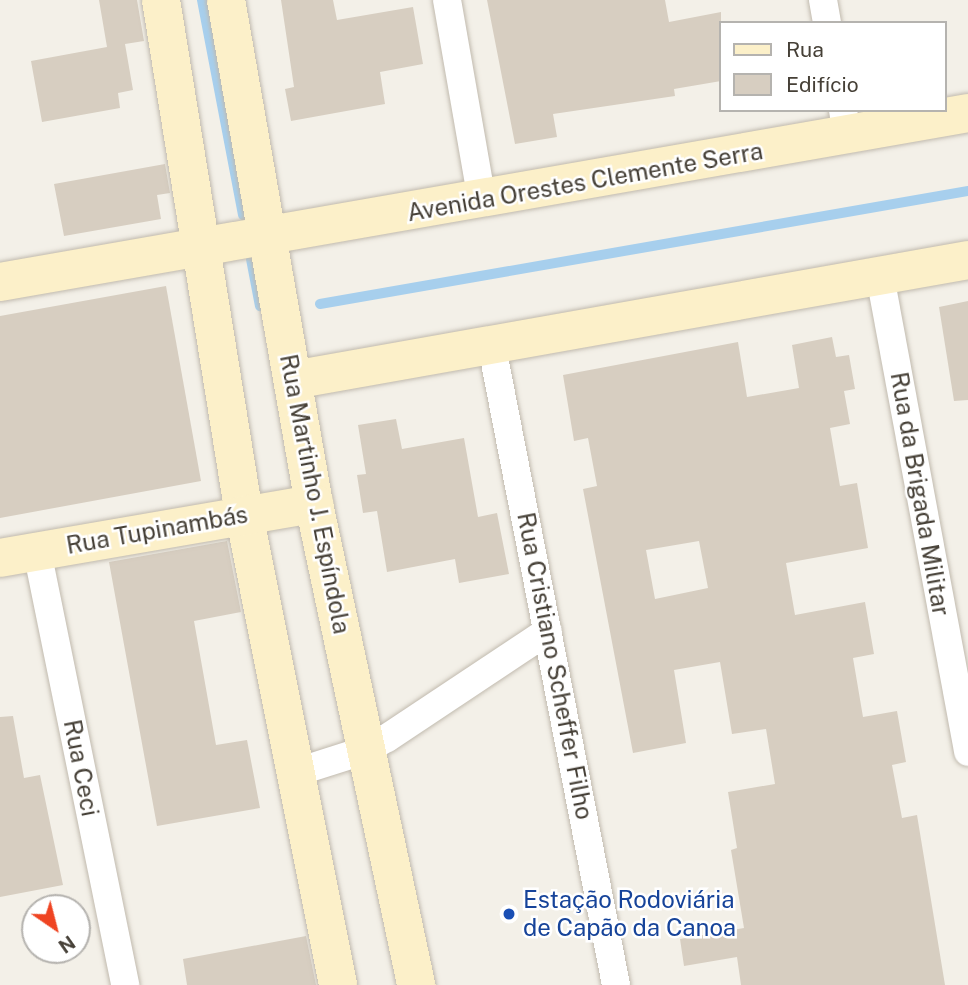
<!DOCTYPE html>
<html>
<head>
<meta charset="utf-8">
<style>
	body { margin:0 }
	#map { position:relative; width:968px; height:985px; overflow:hidden; background:#f3f0e8; font-family:"Public Sans",sans-serif }
	div>[style] { position:absolute }
	[style*='--x'] { left:calc(var(--x)*1px); top:calc(var(--y)*1px); width:calc(var(--w)*1px); rotate:calc(var(--a)*1deg) }
	.stream>* { height:10px; margin:-5px; padding:0 5px; transform-origin:5px; border-radius:5px; background:#a7cfed }
	.building>* { inset:0; background:#d7cec1 }
	.roads { filter:drop-shadow(0 0 2px #c1baae) drop-shadow(0 0 2px #c1baae) }
	.street>* { height:28px; margin:-14px; padding:0 14px; transform-origin:14px; border-radius:14px; background:#fff }
	.secondary>* { height:38px; margin:-19px; padding:0 19px; transform-origin:19px; border-radius:19px; background:#fcf0c9 }
	.dots>* { width:19px; height:19px; translate:-50% -50%; box-sizing:border-box; border:4px solid #fff; border-radius:50% }
	span { translate:-50% -50%; white-space:nowrap; text-align:center; line-height:1.15; -webkit-text-stroke:5px #fff; paint-order:stroke }
	.street-label { font-size:24px; color:#464037 }
	.transit-label { font-size:24px; color:#164399 }
	.left { translate:0 -50%; text-align:left }
	.legend { position:absolute; left:719px; top:21px; width:228px; height:91px; box-sizing:border-box; background:#fff; border:2px solid #b5b3af; margin:0; padding:9px 12px; list-style:none; font-size:21px; color:#464037 }
	.legend li { display:flex; align-items:center; gap:14px; height:35px }
	.legend b { width:35px; border:2px solid #b5b3af }
	.north { position:absolute; left:21px; top:894px; width:70px; height:70px; box-sizing:border-box; background:#fff; border:2px solid #b5b3af; border-radius:50%; rotate:145deg; font-size:19px; font-weight:700; line-height:28px; text-align:center; color:#464037 }
	.north::after { content:''; display:block; margin:auto; width:24px; height:32px; background:#ef4422; clip-path:polygon(50% 0,100% 100%,50% 72%,0 100%) }
</style>
</head>
<body>
<div id="map">
	<div class="stream">
		<div style="--x:202;--y:0;--w:219;--a:79.2"></div>
		<div style="--x:251;--y:259;--w:48;--a:79.2"></div>
		<div style="--x:320;--y:304;--w:658;--a:-9.89"></div>
	</div>
	<div class="building">
		<div style="clip-path:polygon(99px 0,137px 0,144px 41px,125px 44px,133px 90px,118px 93px,120px 108px,42px 122px,31px 61px,107px 47px)"></div>
		<div style="clip-path:polygon(281px 0,333px 0,337px 20px,413px 7px,423px 64px,380px 72px,385px 104px,291px 121px,285px 89px,294px 87px)"></div>
		<div style="clip-path:polygon(487px 0,665px 0,669px 22px,721px 12px,721px 81px,674px 89px,675px 96px,553px 114px,557px 137px,515px 144px)"></div>
		<div style="clip-path:polygon(165px 164px,170px 193px,157px 195px,161px 219px,64px 236px,54px 184px)"></div>
		<div style="clip-path:polygon(166px 286px,201px 481px,0 518px,0 316px)"></div>
		<div style="clip-path:polygon(968px 301px,968px 400px,954px 401px,939px 307px)"></div>
		<div style="clip-path:polygon(evenodd,832px 337px,836px 357px,849px 355px,855px 389px,844px 391px,850px 424px,830px 428px,840px 486px,857px 483px,868px 548px,786px 563px,795px 615px,865px 602px,874px 654px,853px 658px,863px 717px,897px 711px,906px 762px,892px 765px,902px 818px,917px 815px,945px 985px,741px 985px,737px 957px,684px 966px,680px 939px,744px 928px,731px 850px,737px 848px,728px 792px,775px 784px,766px 729px,732px 734px,720px 662px,674px 670px,686px 743px,633px 753px,583px 489px,597px 486px,588px 438px,574px 441px,563px 375px,738px 342px,747px 397px,799px 388px,792px 345px,832px 337px,699px 541px,708px 588px,655px 599px,646px 550px,699px 541px)"></div>
		<div style="clip-path:polygon(396px 419px,402px 449px,464px 438px,478px 517px,497px 513px,509px 574px,459px 583px,455px 559px,387px 572px,377px 511px,363px 513px,357px 475px,366px 474px,358px 425px)"></div>
		<div style="clip-path:polygon(227px 541px,241px 612px,194px 621px,216px 745px,247px 740px,260px 808px,157px 826px,109px 562px)"></div>
		<div style="clip-path:polygon(13px 716px,24px 778px,40px 775px,63px 885px,0 897px,0 717px)"></div>
		<div style="clip-path:polygon(306px 936px,316px 985px,187px 985px,183px 959px)"></div>
	</div>
	<div class="roads">
		<div class="street">
			<div style="--x:447;--y:0;--w:204;--a:80.1"></div>
			<div style="--x:823;--y:0;--w:23;--a:80"></div>
			<div style="--x:843;--y:110;--w:25;--a:81"></div>
			<div style="--x:880;--y:276;--w:484;--a:79.5"></div>
			<div style="--x:492;--y:347;--w:650;--a:79"></div>
			<div style="--x:37;--y:551;--w:443;--a:78.5"></div>
			<div style="--x:297;--y:772;--w:72;--a:-17.7"></div>
			<div style="--x:366;--y:750;--w:24;--a:-30"></div>
			<div style="--x:387;--y:738;--w:193;--a:-33.6"></div>
		</div>
		<div class="secondary">
			<div style="--x:161;--y:0;--w:521;--a:80.83"></div>
			<div style="--x:244;--y:514;--w:480;--a:78.7"></div>
			<div style="--x:226;--y:0;--w:512;--a:80.1"></div>
			<div style="--x:314;--y:504;--w:492;--a:78"></div>
			<div style="--x:0;--y:282;--w:983;--a:-9.9"></div>
			<div style="--x:293;--y:380;--w:686;--a:-10.08"></div>
			<div style="--x:0;--y:558;--w:319;--a:-9.8"></div>
		</div>
	</div>
	<div class="dots">
		<div style="left:509px;top:914px;background:#1a4fb4"></div>
	</div>
	<div class="street-label">
		<span style="left:585px;top:182px;rotate:-10deg">Avenida Orestes Clemente Serra</span>
		<span style="left:315px;top:494px;rotate:79deg">Rua Martinho J. Espíndola</span>
		<span style="left:920px;top:494px;rotate:80deg">Rua da Brigada Militar</span>
		<span style="left:157px;top:530px;rotate:-10deg">Rua Tupinambás</span>
		<span style="left:555px;top:666px;rotate:79deg">Rua Cristiano Scheffer Filho</span>
		<span style="left:81px;top:768px;rotate:79deg">Rua Ceci</span>
	</div>
	<div class="transit-label">
		<span class="left" style="left:523px;top:914px">Estação Rodoviária<br>de Capão da Canoa</span>
	</div>
	<ul class="legend">
	<li><b style="height:9px;background:#fcf0c9"></b>Rua</li>
	<li><b style="height:19px;background:#d7cec1"></b>Edifício</li>
	</ul>
	<div class="north">N</div>
</div>
</body>
</html>
